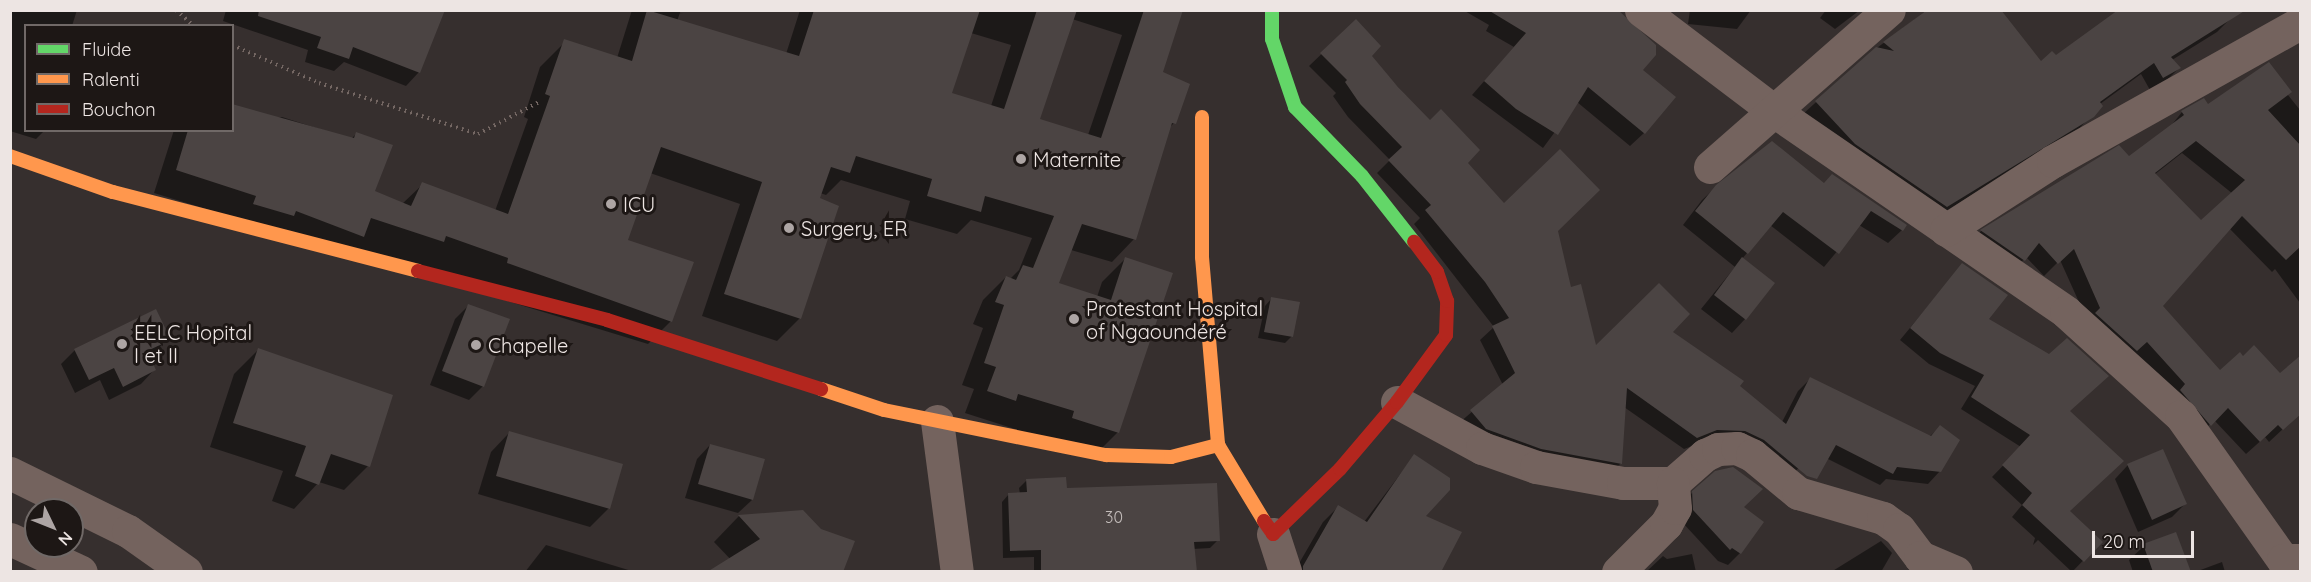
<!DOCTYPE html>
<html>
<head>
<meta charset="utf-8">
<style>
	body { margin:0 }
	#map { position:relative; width:2311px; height:582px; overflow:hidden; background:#362f2e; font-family:Quicksand,sans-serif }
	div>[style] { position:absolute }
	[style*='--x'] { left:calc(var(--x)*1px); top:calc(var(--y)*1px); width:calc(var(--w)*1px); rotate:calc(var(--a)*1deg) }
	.shadow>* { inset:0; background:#0007 }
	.building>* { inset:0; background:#4b4443 }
	.path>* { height:4px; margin-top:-2px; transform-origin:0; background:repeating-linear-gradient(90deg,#746763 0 1.5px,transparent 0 6px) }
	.street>* { height:33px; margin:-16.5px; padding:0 16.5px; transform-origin:16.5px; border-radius:16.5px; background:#74635e }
	.fast>* { height:14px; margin:-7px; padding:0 7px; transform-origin:7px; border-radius:7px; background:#63d668 }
	.slow>* { height:14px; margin:-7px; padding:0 7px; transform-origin:7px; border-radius:7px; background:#ff974d }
	.jam>* { height:14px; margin:-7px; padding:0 7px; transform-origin:7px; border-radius:7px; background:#b3261e }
	.dots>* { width:16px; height:16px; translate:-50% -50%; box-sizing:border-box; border:3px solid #1d1715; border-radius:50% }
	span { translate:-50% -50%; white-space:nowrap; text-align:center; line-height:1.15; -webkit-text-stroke:6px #1d1715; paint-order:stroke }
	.number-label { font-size:16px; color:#c4bdbb }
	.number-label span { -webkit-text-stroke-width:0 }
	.poi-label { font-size:20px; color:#ede5e3 }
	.left { translate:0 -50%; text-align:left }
	.frame { position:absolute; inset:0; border:12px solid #ede5e3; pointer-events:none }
	.legend { position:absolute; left:24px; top:24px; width:210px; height:108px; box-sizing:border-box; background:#1d1715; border:2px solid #706967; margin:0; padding:8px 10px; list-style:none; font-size:18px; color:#ede5e3 }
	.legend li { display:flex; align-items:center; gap:12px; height:30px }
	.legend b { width:30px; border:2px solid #706967 }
	.north { position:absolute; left:24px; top:498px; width:60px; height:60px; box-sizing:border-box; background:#1d1715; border:2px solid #706967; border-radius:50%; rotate:133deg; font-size:16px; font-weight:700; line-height:24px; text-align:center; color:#ede5e3 }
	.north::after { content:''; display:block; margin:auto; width:21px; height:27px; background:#ada5a4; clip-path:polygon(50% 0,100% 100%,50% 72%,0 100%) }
	.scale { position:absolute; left:2092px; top:531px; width:102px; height:27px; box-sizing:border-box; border:3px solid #ede5e3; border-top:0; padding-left:8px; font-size:18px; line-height:21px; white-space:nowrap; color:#ede5e3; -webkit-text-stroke:4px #1d1715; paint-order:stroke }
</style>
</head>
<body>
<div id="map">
	<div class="shadow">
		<div style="clip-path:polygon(10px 10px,77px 10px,72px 26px,26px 26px,26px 130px,45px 130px,36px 139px,10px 131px)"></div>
		<div style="clip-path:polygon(226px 10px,443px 10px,419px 72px,406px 86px,344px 62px,334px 71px,305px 62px,308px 50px,223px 21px)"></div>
		<div style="clip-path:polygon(evenodd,632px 10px,681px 10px,677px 21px,786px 54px,800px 10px,1181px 10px,1161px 73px,1174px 123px,1169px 128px,1134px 239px,1112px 262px,1071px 250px,1057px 284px,1097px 297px,1102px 282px,1125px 259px,1118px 432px,1095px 455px,965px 413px,974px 389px,962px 385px,983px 328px,973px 324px,983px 300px,1006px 277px,1010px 279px,1019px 270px,1032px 238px,971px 220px,957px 234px,905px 219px,910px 201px,841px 180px,826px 195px,820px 193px,800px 318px,777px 341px,702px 316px,740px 204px,650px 173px,626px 240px,671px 321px,648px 344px,154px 193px,174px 130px,232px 130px,282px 117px,351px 139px,356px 134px,373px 192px,402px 204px,423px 184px,495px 211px,528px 119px,524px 117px,540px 67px,563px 44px,617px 58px,632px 10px,1072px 19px,1122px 35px,1088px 135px,1038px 120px,1072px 19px,632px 10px,971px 33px,1011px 45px,991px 106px,950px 94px,971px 33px)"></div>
		<div style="clip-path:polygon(1463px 10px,1608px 10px,1641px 70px,1644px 133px,1630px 146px,1577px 102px,1543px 148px,1472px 95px,1514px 47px,1486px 31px,1489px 25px)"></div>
		<div style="clip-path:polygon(1690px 10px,1751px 10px,1737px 29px,1688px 24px)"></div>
		<div style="clip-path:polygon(1826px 10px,1860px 10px,1835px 29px,1820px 18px)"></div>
		<div style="clip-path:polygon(1927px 10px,2041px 63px,2230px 19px,2217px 32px,2172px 60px,2179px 68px,2166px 81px,2150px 90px,2141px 74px,2100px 104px,2079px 129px,1933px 219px,1803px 114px,1869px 54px)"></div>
		<div style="clip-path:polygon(1356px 21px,1370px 56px,1504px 205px,1556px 231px,1570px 288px,1595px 348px,1670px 332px,1782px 422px,1798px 391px,1810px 379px,1929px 437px,1940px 427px,1940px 471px,1928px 484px,1886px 479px,1880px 485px,1822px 456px,1825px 435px,1787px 482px,1703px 442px,1684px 449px,1624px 407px,1621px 463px,1609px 475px,1459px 423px,1503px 385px,1480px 340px,1494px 327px,1414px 224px,1420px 218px,1377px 173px,1390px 160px,1348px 117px,1333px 96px,1336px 93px,1309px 66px)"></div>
		<div style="clip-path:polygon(evenodd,2288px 95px,2300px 110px,2300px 303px,2275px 269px,2272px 272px,2229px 228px,2161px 306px,2220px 372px,2300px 413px,2269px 442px,2265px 437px,2246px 454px,2214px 420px,2197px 437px,2088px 322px,2060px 260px,2044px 276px,2026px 257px,2011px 273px,1969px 244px,1981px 231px,2119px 147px,2129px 158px,2170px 127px,2182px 112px,2288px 95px,2182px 153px,2233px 194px,2201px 222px,2154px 175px,2182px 153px)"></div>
		<div style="clip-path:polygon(1833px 176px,1902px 230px,1888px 243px,1859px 225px,1824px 267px,1770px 225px,1742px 259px,1773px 283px,1745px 319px,1732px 333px,1701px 309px,1735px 267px,1683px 225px,1702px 200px,1717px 186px,1823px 185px)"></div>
		<div style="clip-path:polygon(1962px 265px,1987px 319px,2068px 412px,2068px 511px,2101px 542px,2072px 572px,2038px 540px,2033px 545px,2035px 538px,2012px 517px,2022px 505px,1992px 477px,2021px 447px,1961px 409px,1975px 386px,1929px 364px,1900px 340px)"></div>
		<div style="clip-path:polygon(1271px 299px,1292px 336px,1285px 343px,1258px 338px,1265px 306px)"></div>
		<div style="clip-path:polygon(469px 305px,483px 386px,469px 400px,430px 385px,455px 319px)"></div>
		<div style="clip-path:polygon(155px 311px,169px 339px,148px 357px,154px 370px,141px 384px,109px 400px,100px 380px,75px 393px,61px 364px,75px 350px)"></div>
		<div style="clip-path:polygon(258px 350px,368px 466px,344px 490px,319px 482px,294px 509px,272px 501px,283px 471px,210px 447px,234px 374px)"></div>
		<div style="clip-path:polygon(509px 433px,609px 508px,590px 527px,478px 494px,491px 452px)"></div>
		<div style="clip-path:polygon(710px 445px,752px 500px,738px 513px,685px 498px,697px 459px)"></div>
		<div style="clip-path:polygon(1414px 456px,1424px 516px,1439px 572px,1294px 572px,1323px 522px,1338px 507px,1364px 522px)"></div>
		<div style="clip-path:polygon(2128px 465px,2185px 504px,2172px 517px,2138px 532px,2115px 479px)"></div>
		<div style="clip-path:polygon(1027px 480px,1065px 489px,1218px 540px,1210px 548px,1193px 549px,1196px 572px,1034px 572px,1034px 557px,1003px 558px,1002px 502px,1009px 494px,1020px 494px,1019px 488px)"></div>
		<div style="clip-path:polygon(1693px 492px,1742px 507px,1740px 553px,1728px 565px,1718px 561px,1682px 522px,1681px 504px)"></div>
		<div style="clip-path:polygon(803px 511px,734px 563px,714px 542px,739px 516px)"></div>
		<div style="clip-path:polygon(1881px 541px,1892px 553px,1881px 572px,1831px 572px)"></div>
		<div style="clip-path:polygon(546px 545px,635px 572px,525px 572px)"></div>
		<div style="clip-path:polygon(2144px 546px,2189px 572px,2133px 572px,2129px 560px)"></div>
		<div style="clip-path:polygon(1692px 554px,1696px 572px,1646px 572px,1663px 556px,1667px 559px)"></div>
		<div style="clip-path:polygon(2222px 562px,2225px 572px,2195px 572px)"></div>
	</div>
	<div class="building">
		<div style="clip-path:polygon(259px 10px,445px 10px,420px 73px,353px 47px,349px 59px,317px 48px,321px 37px,258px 16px)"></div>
		<div style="clip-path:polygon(647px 10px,799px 56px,814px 10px,980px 10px,952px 93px,1004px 109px,1037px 10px,1077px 10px,1040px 119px,1101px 138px,1144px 10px,1183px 10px,1163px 72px,1190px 84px,1176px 124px,1172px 123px,1136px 240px,1082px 224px,1059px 283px,1111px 300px,1125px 257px,1173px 273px,1119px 433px,1072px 418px,1074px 411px,1018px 394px,1016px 401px,987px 391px,996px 367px,984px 363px,1004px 305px,995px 302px,1006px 276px,1016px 280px,1023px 265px,1033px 268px,1054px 216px,985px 196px,981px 212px,927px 196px,932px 179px,856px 156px,850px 173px,831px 167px,820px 198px,839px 206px,801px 319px,724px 294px,762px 182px,661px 147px,628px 240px,694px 262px,672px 322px,507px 263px,508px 258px,446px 236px,444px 242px,371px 218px,364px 237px,296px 211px,294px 216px,253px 204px,256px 196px,176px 170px,188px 130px,232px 130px,232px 104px,354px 138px,356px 132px,393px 145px,375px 191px,411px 206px,422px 182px,508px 214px,550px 96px,545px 94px,564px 39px,632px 61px)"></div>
		<div style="clip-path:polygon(1488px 10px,1618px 10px,1656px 45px,1656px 55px,1643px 70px,1676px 97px,1645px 134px,1588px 87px,1558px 135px,1516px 109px,1484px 81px,1526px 33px)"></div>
		<div style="clip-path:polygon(1927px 10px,2001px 10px,2041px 61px,2052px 51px,2056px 55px,2118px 10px,2246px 10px,2171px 57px,2181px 68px,2163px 78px,2154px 63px,2100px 102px,2103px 106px,2094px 117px,1947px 207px,1855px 144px,1815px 101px,1876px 47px,1894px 51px,1883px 42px)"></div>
		<div style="clip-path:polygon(1356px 19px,1381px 46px,1372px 56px,1398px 87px,1430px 120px,1441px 109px,1480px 150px,1468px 163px,1504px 203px,1560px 149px,1600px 190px,1558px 231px,1571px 287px,1581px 284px,1596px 345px,1659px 283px,1690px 314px,1673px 332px,1744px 381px,1740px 386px,1786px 424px,1810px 377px,1931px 436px,1940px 425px,1960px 440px,1941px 472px,1897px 467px,1893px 474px,1836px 445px,1817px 479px,1807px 476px,1764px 440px,1745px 431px,1717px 430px,1697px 438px,1627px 388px,1622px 464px,1541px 449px,1486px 429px,1470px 410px,1515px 373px,1492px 326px,1509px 318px,1485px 282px,1425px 210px,1431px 205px,1388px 160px,1402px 147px,1360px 104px,1345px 82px,1347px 80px,1320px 53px)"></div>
		<div style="clip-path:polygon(evenodd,2269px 62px,2292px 92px,2268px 110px,2301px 146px,2301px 246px,2286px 260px,2242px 216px,2163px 306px,2220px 370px,2240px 352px,2243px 356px,2254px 345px,2280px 373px,2301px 355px,2301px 414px,2283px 430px,2278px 425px,2260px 442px,2228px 408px,2211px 426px,2180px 390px,2185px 384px,2147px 342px,2137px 351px,2095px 313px,2100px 308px,2074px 249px,2058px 264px,2039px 243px,2025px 261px,1980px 230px,2119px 145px,2129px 156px,2184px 115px,2181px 111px,2204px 98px,2208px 104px,2269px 62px,2196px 141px,2245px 180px,2201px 220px,2155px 173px,2196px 141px)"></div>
		<div style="clip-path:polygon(1772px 141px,1824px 183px,1832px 174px,1907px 225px,1903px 231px,1871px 211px,1839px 254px,1783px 212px,1748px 254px,1695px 211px,1716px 185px)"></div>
		<div style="clip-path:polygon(1742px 257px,1775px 283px,1746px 320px,1714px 295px)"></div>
		<div style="clip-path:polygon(1962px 263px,2008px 295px,1989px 319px,2049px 354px,2067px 338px,2109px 376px,2070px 411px,2124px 461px,2070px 511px,2103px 542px,2084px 562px,2022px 505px,2032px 493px,2002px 465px,2030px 435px,1971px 397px,1984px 375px,1940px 353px,1910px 328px)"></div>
		<div style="clip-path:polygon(1271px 297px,1300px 302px,1293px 337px,1264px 332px)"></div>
		<div style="clip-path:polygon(468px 304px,510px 319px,484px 387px,442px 371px)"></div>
		<div style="clip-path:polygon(156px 309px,171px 340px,147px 351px,156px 370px,123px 387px,114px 368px,89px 380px,74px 349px)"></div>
		<div style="clip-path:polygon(258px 348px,393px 395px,370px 467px,331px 454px,319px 485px,295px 476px,306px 446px,233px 423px)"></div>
		<div style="clip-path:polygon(509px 431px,623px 464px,610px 509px,496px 476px)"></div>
		<div style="clip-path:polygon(710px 444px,765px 459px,753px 500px,698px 484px)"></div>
		<div style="clip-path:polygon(2163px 449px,2187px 504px,2152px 520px,2127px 464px)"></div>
		<div style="clip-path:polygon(1414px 454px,1450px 478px,1450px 490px,1426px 516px,1462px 532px,1441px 572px,1303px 572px,1303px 566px,1338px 505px,1367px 522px)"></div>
		<div style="clip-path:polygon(1733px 467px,1763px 489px,1744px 507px,1764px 522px,1741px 554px,1732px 548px,1730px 550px,1693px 510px,1692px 491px,1715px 471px)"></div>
		<div style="clip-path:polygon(1066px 477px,1067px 488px,1217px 483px,1220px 541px,1194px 542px,1197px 572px,1041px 572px,1041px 550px,1010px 551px,1008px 493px,1027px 492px,1026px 479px)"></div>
		<div style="clip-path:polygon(803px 510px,821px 529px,855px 541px,843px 572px,707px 572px,760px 539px,738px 515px)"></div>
		<div style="clip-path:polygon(2176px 532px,2191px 572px,2153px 572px,2143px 544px)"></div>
	</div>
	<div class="path">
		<div style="--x:176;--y:10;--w:24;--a:42"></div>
		<div style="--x:232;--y:45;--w:95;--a:23.6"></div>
		<div style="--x:319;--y:83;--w:167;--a:17.8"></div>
		<div style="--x:478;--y:134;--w:69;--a:-27.7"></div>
	</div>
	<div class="street">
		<div style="--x:1641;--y:10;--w:167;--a:37.2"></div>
		<div style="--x:1774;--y:111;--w:354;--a:34.5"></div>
		<div style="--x:2066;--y:312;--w:155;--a:42.1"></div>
		<div style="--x:2181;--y:416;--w:176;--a:54.7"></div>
		<div style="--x:2283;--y:560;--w:17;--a:0"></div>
		<div style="--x:1710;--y:167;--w:238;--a:-41.3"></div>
		<div style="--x:1946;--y:230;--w:127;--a:-32.8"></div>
		<div style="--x:2053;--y:161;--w:283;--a:-29.2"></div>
		<div style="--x:1397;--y:402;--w:97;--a:28.4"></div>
		<div style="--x:1482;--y:448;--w:57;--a:19.4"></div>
		<div style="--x:1536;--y:467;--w:88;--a:10.4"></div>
		<div style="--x:1623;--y:483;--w:50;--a:0"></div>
		<div style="--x:1673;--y:483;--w:43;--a:-41.2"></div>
		<div style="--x:1705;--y:455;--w:14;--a:-25"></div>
		<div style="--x:1718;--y:449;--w:19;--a:-3"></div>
		<div style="--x:1737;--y:448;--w:17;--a:25"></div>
		<div style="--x:1752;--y:455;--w:60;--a:39.6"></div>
		<div style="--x:1798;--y:493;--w:89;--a:16.4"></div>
		<div style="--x:1883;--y:518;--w:19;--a:35"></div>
		<div style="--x:1899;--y:529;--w:35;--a:53"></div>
		<div style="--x:1920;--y:557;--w:39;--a:23"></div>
		<div style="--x:937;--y:421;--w:152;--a:82.5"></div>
		<div style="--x:10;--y:473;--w:131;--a:26.2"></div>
		<div style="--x:128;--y:531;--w:71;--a:35.3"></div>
		<div style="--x:1273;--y:534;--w:40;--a:72"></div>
		<div style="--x:10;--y:539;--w:78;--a:24.9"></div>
		<div style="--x:1618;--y:572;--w:68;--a:-45"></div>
		<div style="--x:1666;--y:524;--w:18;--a:-61"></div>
		<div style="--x:1675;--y:508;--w:25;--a:-95"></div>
	</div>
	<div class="fast">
		<div style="--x:1272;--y:10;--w:29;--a:90"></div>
		<div style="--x:1272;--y:39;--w:72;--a:71.3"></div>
		<div style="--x:1295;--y:107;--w:96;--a:45.8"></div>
		<div style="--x:1362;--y:176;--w:84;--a:51.8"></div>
	</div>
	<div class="slow">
		<div style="--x:1202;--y:117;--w:140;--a:90"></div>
		<div style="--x:1202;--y:257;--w:189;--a:85.1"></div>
		<div style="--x:1218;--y:445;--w:89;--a:58.8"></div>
		<div style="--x:10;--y:156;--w:109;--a:19.3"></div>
		<div style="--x:113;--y:192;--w:315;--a:14.5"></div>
		<div style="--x:821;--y:389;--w:66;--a:18.4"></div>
		<div style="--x:884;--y:410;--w:227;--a:11.5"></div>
		<div style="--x:1106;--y:455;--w:65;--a:1.8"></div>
		<div style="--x:1171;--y:457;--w:49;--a:-14.3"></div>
	</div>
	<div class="jam">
		<div style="--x:418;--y:271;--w:195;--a:14.5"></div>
		<div style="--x:607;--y:320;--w:225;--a:17.9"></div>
		<div style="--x:1264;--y:521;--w:16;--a:55"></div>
		<div style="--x:1273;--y:534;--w:93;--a:-44.1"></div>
		<div style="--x:1340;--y:469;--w:88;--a:-49.6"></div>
		<div style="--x:1397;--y:402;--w:83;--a:-53.8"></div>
		<div style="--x:1446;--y:335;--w:34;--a:-88"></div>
		<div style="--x:1447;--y:301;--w:31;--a:-109"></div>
		<div style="--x:1437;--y:272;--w:38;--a:-127"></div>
	</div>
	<div class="dots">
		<div style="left:1021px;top:159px;background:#ada5a4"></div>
		<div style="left:611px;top:204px;background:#ada5a4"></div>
		<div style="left:789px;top:228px;background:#ada5a4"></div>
		<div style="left:1074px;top:319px;background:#ada5a4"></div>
		<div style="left:122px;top:344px;background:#ada5a4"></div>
		<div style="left:476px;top:345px;background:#ada5a4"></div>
	</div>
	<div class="number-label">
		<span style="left:1114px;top:517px">30</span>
	</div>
	<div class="poi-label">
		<span class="left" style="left:1033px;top:159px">Maternite</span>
		<span class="left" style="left:623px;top:204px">ICU</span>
		<span class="left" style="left:801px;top:228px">Surgery, ER</span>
		<span class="left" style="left:1086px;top:320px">Protestant Hospital<br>of Ngaoundéré</span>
		<span class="left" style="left:134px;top:344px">EELC Hopital<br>I et II</span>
		<span class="left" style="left:488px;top:345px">Chapelle</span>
	</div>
	<div class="frame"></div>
	<ul class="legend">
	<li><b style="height:8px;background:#63d668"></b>Fluide</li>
	<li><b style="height:8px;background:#ff974d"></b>Ralenti</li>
	<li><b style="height:8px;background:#b3261e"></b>Bouchon</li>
	</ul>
	<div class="north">N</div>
	<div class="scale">20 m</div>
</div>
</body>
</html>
